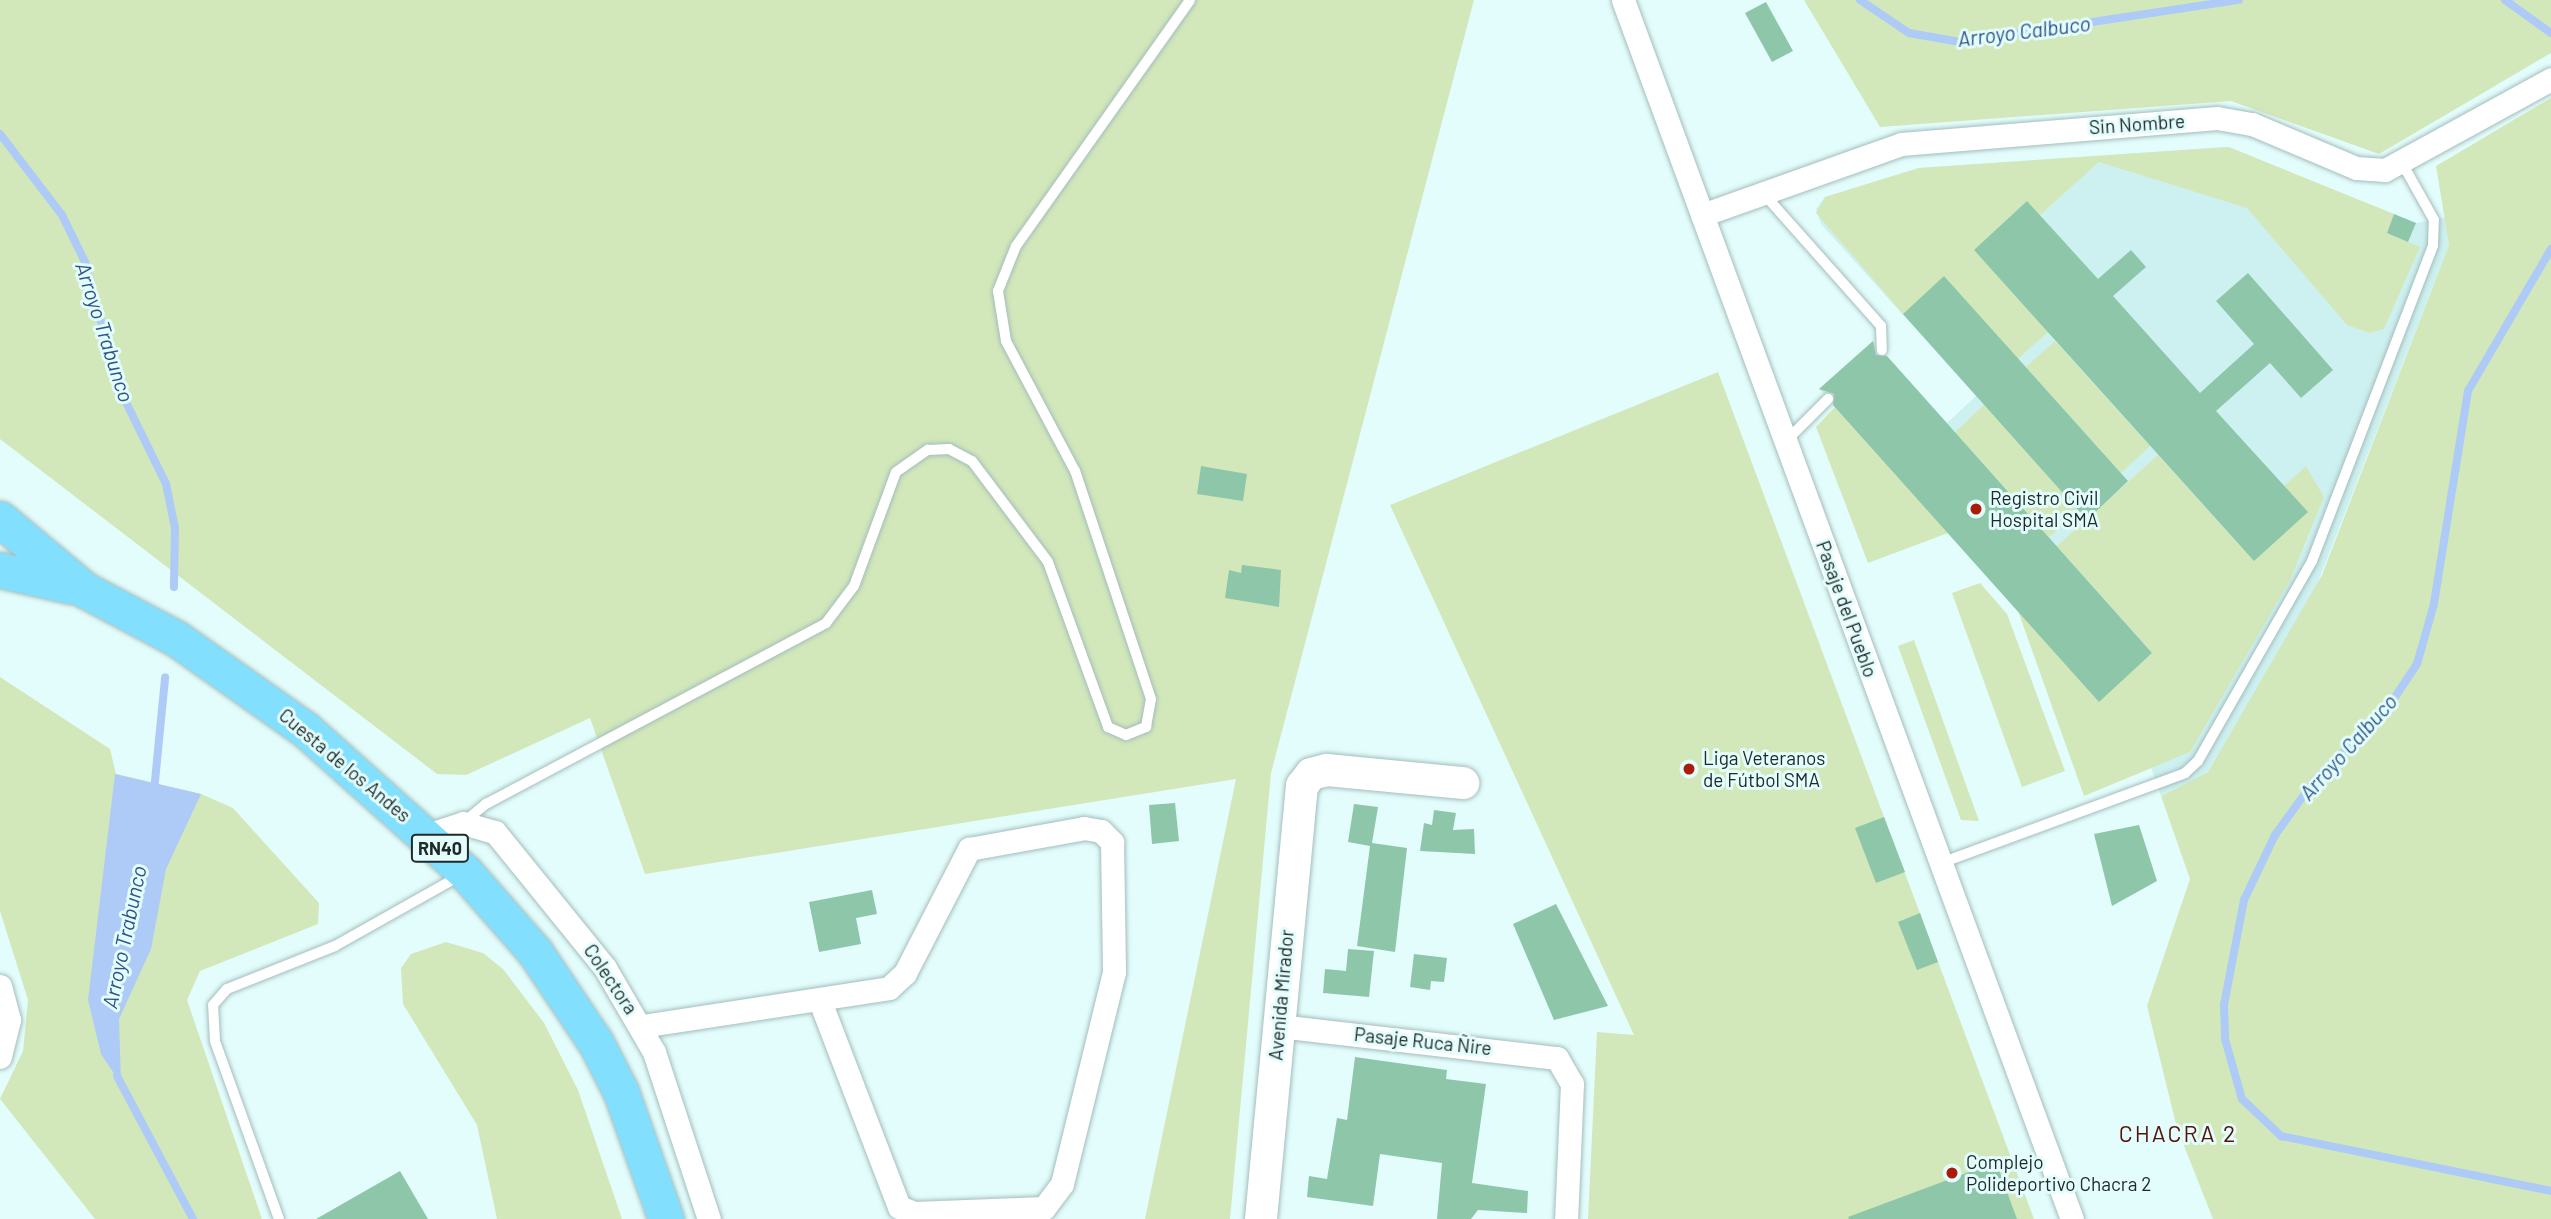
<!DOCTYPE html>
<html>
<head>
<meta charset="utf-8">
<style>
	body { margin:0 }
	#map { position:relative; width:2551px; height:1219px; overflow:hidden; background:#e3fdfc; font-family:Barlow,sans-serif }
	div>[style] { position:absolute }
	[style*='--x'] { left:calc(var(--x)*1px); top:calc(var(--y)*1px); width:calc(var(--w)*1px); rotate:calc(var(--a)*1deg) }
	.built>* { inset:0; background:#cdf1f0 }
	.green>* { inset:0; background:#d2e8ba }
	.water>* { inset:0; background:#aecaf7 }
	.stream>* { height:8px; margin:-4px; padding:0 4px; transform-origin:4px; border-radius:4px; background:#aecaf7 }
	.building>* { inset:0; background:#8ec6a9 }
	.roads { filter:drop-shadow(0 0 2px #a4bdbc) drop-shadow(0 0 2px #a4bdbc) }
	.lane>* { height:10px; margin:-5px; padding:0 5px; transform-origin:5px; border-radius:5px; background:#fff }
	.street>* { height:23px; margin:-11.5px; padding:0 11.5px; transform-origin:11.5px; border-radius:11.5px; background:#fff }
	.secondary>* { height:32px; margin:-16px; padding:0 16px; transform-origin:16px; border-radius:16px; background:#fff }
	.primary>* { height:35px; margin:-17.5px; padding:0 17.5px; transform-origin:17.5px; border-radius:17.5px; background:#83dffe }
	.dots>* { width:19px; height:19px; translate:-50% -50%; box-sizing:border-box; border:4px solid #e3fdfc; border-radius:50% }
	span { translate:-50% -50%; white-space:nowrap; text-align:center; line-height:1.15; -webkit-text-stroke:6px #e3fdfc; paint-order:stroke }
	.shield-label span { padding:2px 5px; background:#e3fdfc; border:2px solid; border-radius:5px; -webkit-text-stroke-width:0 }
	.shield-label { font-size:18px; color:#202a2a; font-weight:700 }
	.street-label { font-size:19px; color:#202a2a }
	.poi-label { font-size:19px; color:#202a2a }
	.left { translate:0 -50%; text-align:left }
	.water-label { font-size:21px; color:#2f528a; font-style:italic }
	.quarter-label { font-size:23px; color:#551209; letter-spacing:2px }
</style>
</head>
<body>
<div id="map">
	<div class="built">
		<div style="clip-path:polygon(2224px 147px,2416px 223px,2447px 217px,2449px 245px,2315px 590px,2208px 772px,2161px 796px,2147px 756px,1819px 389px,1873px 341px,1947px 423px,1976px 396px,1821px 224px,1816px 209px,1825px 197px,1919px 168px)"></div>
	</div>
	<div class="green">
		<div style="clip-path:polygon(0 0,1474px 0,1271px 773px,1230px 1219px,1145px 1219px,1236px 779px,645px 874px,590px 718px,466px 775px,437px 774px,0 439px)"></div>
		<div style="clip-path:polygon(1804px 0,2551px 0,2551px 53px,2379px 154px,2231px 101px,1880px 127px)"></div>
		<div style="clip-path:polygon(2551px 98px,2551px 1219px,2213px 1219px,2177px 1128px,2147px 1006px,2190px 879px,2161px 796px,2208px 772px,2322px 575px,2449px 245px,2436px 166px)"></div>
		<div style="clip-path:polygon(2229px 147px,2394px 214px,2387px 233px,2420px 247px,2384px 329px,2370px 333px,2347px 325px,2247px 208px,2099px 162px,2040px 215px,2027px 201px,1974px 250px,2048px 332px,2018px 359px,1945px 277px,1903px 314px,1816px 213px,1825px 197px,1919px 168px)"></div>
		<div style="clip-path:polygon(2055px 341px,2150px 446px,2121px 473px,2026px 367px)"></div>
		<div style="clip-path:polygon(1718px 372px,2034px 1219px,1588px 1219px,1597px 1032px,1634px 1035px,1390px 505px)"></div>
		<div style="clip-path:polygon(1984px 405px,2079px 511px,2049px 537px,1955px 432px)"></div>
		<div style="clip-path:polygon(1835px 407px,1948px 533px,1868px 563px,1816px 427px)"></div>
		<div style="clip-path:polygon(2158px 455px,2254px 561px,2307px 512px,2284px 486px,2306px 466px,2324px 497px,2290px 580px,2190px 752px,2084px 796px,2018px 611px,2099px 701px,2152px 653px,2057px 546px)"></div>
		<div style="clip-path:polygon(1980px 583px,2007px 614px,2065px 771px,2022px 787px,1952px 593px)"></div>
		<div style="clip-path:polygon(1914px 640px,1979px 821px,1961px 820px,1898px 646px)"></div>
		<div style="clip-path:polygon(0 677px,110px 749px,116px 774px,201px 794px,233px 808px,319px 903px,318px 924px,200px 971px,187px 1000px,262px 1219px,95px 1219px,0 1099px,23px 1051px,28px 1000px,0 911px)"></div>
		<div style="clip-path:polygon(446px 942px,483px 953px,503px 969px,544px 1023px,578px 1090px,622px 1219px,497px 1219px,477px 1125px,403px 1004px,401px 968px,411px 954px)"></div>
	</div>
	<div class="water">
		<div style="clip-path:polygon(115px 774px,201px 794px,166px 869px,151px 949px,119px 1019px,121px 1084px,101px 1054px,88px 1000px)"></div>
	</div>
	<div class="stream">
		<div style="--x:1860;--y:0;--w:59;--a:34"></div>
		<div style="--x:1909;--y:33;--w:52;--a:10"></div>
		<div style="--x:1960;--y:42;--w:282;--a:-8.6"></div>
		<div style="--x:2505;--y:0;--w:57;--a:35.7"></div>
		<div style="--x:0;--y:134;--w:102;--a:52.6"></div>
		<div style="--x:62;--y:215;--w:52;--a:63.9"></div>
		<div style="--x:85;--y:262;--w:131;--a:74.9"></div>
		<div style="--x:119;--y:388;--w:107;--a:63.9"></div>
		<div style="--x:166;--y:484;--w:45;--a:78.4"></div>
		<div style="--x:175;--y:528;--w:59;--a:91"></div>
		<div style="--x:2551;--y:249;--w:164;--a:120.3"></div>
		<div style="--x:2468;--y:391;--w:216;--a:99.1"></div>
		<div style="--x:2434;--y:604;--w:62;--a:105.8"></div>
		<div style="--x:2417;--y:664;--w:54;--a:123.7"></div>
		<div style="--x:2387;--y:709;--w:103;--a:135.4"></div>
		<div style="--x:2314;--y:781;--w:67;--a:125.8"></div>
		<div style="--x:2275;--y:835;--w:72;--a:115.5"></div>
		<div style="--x:2244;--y:900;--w:107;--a:100.8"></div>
		<div style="--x:2224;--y:1005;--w:34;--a:88"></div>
		<div style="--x:2225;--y:1039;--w:62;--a:74.2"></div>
		<div style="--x:2242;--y:1099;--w:54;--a:43.5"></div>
		<div style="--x:2281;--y:1136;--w:276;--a:11.5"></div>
		<div style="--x:154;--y:791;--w:114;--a:-84.4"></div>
		<div style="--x:117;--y:1076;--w:162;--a:62"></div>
	</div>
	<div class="building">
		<div style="clip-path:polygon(1766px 2px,1793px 51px,1772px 62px,1745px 13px)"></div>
		<div style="clip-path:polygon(2027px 201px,2098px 279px,2131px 250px,2146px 267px,2113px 296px,2200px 393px,2254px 344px,2216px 301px,2248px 273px,2333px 370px,2301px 398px,2270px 363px,2216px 411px,2308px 512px,2254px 561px,1974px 250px)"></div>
		<div style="clip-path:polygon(2394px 214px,2416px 223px,2408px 242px,2387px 233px)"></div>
		<div style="clip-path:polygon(1944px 276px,2128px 481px,2087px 520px,1903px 314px)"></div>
		<div style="clip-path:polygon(1873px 341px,1876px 355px,1887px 356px,2152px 653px,2099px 702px,1833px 405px,1834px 394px,1819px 389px)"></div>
		<div style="clip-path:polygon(1201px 466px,1247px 474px,1243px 501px,1197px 494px)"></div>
		<div style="clip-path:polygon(1242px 565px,1281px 570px,1279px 607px,1225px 598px,1229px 570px,1241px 573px)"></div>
		<div style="clip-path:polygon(1175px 803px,1179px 841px,1152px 844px,1149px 805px)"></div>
		<div style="clip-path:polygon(1354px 804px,1378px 807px,1372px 843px,1407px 848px,1395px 952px,1357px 946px,1370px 846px,1348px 842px)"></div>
		<div style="clip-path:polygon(1434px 810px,1456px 813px,1453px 830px,1474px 829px,1475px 854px,1420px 851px,1424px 823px,1432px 825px)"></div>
		<div style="clip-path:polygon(1884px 817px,1905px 872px,1876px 883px,1855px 828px)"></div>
		<div style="clip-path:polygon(2139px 825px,2157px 881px,2112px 906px,2094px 834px)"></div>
		<div style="clip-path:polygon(872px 890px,877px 914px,856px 918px,861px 944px,819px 952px,809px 902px)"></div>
		<div style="clip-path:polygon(1556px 904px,1608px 1006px,1554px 1020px,1513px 924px)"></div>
		<div style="clip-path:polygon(1920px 913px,1938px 962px,1917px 970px,1898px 922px)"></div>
		<div style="clip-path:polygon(1348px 949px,1374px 951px,1369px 997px,1323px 993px,1325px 969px,1346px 971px)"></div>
		<div style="clip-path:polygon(1414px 954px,1447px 958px,1444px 982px,1431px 981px,1430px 990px,1410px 987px)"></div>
		<div style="clip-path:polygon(1355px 1057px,1447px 1070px,1446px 1079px,1486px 1084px,1472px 1183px,1528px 1191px,1527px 1213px,1478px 1210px,1471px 1219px,1437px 1219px,1442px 1163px,1380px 1154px,1373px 1206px,1307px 1197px,1309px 1176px,1327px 1179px,1337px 1118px,1347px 1120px)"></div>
		<div style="clip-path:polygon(1996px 1162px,2017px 1219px,1849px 1219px,1848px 1217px)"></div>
		<div style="clip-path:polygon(400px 1171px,428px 1219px,316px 1219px)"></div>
	</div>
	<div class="roads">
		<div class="lane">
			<div style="--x:1763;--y:193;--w:178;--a:48.4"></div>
			<div style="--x:1881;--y:326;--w:24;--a:88"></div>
			<div style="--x:1785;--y:442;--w:61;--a:-45"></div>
			<div style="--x:463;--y:823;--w:30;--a:-40"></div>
			<div style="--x:486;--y:804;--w:385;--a:-28"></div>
			<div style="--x:826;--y:623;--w:46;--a:-52.9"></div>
			<div style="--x:854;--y:586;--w:121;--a:-69.8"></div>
			<div style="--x:896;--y:472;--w:39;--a:-35"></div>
			<div style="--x:928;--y:450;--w:21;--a:-3"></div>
			<div style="--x:949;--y:449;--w:26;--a:28"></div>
			<div style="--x:972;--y:461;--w:126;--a:53"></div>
			<div style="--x:1048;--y:562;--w:176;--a:70"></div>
			<div style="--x:1108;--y:727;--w:20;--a:24"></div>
			<div style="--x:1126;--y:735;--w:22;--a:-22"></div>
			<div style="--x:1146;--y:727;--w:28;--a:-80"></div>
			<div style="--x:1151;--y:699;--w:240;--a:-108.4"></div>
			<div style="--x:1075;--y:471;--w:147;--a:-118"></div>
			<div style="--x:1006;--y:341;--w:51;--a:-99.1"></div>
			<div style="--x:998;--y:291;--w:48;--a:-68.2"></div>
			<div style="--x:1016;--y:246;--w:301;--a:-54.7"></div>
			<div style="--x:1941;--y:863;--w:260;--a:-20.2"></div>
			<div style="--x:2185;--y:773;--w:18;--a:-43"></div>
			<div style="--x:2198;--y:761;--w:230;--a:-60.3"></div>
			<div style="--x:2312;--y:561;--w:338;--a:-69"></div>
			<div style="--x:2433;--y:245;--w:25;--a:-88"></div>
			<div style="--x:2434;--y:220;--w:65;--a:-119.3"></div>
			<div style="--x:279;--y:1219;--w:189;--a:-109.8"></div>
			<div style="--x:215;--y:1041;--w:36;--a:-93"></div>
			<div style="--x:213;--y:1005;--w:21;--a:-49"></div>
			<div style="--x:227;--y:989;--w:116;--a:-21.7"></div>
			<div style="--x:335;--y:946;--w:142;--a:-29.4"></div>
		</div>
		<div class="street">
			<div style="--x:1623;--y:0;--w:1299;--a:69.78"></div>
			<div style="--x:1702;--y:215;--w:211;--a:-19.6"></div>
			<div style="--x:1901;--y:144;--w:317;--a:-4.7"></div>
			<div style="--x:2217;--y:118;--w:36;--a:10"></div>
			<div style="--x:2252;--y:124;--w:113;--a:22.9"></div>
			<div style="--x:2356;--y:168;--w:29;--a:4"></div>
			<div style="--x:2385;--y:170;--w:189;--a:-28.7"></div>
			<div style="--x:427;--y:835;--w:38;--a:-18"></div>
			<div style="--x:463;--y:823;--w:33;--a:16"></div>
			<div style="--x:495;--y:832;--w:175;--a:51"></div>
			<div style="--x:605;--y:968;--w:97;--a:59.7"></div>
			<div style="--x:654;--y:1052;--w:176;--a:71.8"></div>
			<div style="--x:0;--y:986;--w:35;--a:75"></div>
			<div style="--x:9;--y:1020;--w:38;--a:104"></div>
			<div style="--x:642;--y:1026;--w:250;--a:-8.7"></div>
			<div style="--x:889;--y:988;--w:22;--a:-43"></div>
			<div style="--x:905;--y:973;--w:140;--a:-62.7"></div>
			<div style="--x:969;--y:849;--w:117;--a:-10.3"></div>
			<div style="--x:1084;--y:828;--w:17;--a:10"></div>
			<div style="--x:1101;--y:831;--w:16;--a:45"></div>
			<div style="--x:1112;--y:842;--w:130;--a:89.1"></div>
			<div style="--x:1114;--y:972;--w:218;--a:103.8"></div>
			<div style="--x:1062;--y:1184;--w:30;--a:127"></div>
			<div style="--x:1044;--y:1208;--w:130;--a:177.8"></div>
			<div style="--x:914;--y:1213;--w:16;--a:-158"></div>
			<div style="--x:899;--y:1207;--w:221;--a:-111"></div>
			<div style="--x:1279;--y:1026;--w:280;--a:6.6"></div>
			<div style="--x:1557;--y:1058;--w:30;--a:60"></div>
			<div style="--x:1572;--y:1084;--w:135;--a:92.5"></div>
		</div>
		<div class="secondary">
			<div style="--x:1261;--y:1219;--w:435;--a:-84.6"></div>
			<div style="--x:1302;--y:786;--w:15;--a:-53"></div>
			<div style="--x:1311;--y:774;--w:16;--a:-14"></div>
			<div style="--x:1327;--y:770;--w:137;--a:5.5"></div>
		</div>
		<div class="primary">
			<div style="--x:0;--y:519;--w:111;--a:39.9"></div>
			<div style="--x:85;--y:590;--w:104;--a:28"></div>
			<div style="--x:177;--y:639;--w:158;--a:35.2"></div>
			<div style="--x:306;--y:730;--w:213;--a:41.8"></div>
			<div style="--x:465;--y:872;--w:106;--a:48.8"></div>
			<div style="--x:535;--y:952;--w:110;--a:56.2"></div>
			<div style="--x:596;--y:1043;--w:55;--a:63"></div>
			<div style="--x:621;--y:1092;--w:135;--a:70.5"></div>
			<div style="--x:0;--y:570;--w:73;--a:12.7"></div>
		</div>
	</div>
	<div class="dots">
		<div style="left:1976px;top:509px;background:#ab1b09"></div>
		<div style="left:1689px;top:769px;background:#ab1b09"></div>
		<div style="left:1952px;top:1173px;background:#ab1b09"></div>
	</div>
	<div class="shield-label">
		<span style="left:440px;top:848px">RN40</span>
	</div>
	<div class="street-label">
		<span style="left:2137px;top:124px;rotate:-4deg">Sin Nombre</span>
		<span style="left:1847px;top:609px;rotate:70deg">Pasaje del Pueblo</span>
		<span style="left:345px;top:765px;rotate:40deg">Cuesta de los Andes</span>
		<span style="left:611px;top:979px;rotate:56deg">Colectora</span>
		<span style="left:1281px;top:995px;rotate:-85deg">Avenida Mirador</span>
		<span style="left:1423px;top:1041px;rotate:6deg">Pasaje Ruca Ñire</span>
	</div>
	<div class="poi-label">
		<span class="left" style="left:1990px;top:509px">Registro Civil<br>Hospital SMA</span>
		<span class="left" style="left:1703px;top:769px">Liga Veteranos<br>de Fútbol SMA</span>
		<span class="left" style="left:1966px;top:1173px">Complejo<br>Polideportivo Chacra 2</span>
	</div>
	<div class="water-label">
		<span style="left:2024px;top:31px;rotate:-7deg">Arroyo Calbuco</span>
		<span style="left:105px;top:332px;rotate:72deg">Arroyo Trabunco</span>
		<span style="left:2348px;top:747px;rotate:-48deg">Arroyo Calbuco</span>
		<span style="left:124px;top:937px;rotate:-78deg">Arroyo Trabunco</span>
	</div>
	<div class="quarter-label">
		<span style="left:2178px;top:1133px">CHACRA 2</span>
	</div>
</div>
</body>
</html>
